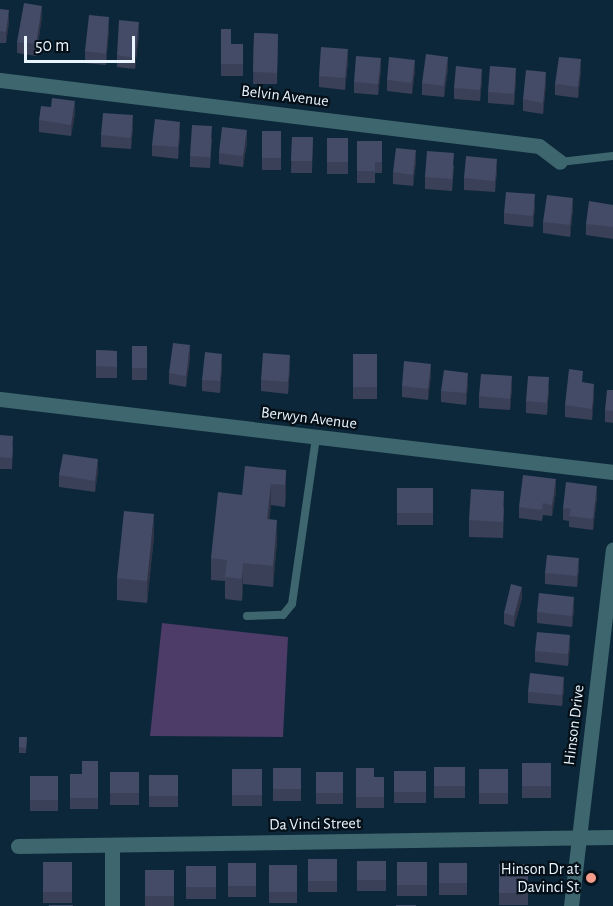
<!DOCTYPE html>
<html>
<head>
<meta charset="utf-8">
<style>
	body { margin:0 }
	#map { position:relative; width:613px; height:906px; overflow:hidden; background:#0c2739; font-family:"Alegreya Sans",sans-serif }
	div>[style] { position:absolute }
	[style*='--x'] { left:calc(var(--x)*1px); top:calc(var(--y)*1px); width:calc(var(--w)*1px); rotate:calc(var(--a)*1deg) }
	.green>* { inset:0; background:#4d3b68 }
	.service>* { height:8px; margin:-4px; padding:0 4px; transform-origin:4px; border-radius:4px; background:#3d666e }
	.minor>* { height:15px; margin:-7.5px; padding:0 7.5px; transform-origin:7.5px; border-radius:7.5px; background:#3d666e }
	.wall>* { inset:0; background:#3a4058 }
	.shaded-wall>* { inset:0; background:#2f3447 }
	.building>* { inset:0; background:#434b66 }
	.dots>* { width:16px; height:16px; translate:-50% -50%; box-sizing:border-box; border:3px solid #050f17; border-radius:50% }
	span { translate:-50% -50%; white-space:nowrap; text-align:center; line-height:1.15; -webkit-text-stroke:4.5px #050f17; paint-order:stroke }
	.street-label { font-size:16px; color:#e8f4fe }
	.poi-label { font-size:16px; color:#e8f4fe }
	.right { translate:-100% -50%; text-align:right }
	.scale { position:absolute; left:24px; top:36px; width:111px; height:27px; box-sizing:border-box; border:3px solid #e8f4fe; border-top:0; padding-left:8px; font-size:18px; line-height:21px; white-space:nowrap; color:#e8f4fe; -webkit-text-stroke:4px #050f17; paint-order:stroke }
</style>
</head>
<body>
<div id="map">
	<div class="green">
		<div style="clip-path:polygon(162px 623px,288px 637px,283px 737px,150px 736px)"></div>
	</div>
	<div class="service">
		<div style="--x:560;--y:162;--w:53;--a:-6.5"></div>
		<div style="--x:247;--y:616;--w:36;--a:-2"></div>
		<div style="--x:283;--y:615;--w:14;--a:-51"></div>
		<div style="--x:292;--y:604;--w:169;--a:-81.8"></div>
	</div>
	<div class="minor">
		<div style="--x:0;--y:80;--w:543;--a:6.98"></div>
		<div style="--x:539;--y:146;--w:26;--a:37"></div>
		<div style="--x:0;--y:399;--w:617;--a:6.79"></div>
		<div style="--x:18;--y:846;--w:595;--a:-0.87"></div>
		<div style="--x:112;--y:906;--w:61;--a:-90"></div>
		<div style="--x:571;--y:906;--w:359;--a:-83.3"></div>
	</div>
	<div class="wall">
		<div style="clip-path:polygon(0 9px,9px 22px,6px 43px,0 43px)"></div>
		<div style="clip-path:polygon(42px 17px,36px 56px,17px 53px,17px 42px)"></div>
		<div style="clip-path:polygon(109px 29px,106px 65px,85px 63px,85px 51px)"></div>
		<div style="clip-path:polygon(221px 29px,231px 44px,243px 44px,243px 76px,221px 76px)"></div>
		<div style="clip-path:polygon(254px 33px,278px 34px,277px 84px,253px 84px)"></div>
		<div style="clip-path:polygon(139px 34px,135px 69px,117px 67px,117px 55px)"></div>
		<div style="clip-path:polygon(348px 61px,345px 90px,319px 87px,319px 76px)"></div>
		<div style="clip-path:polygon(448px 68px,444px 97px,422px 95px,422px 83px)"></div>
		<div style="clip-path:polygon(381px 69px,378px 95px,354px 93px,354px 82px)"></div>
		<div style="clip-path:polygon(415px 71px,412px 94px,387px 91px,387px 80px)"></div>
		<div style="clip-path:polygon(581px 71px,578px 98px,555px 95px,555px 84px)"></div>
		<div style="clip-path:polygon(516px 79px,514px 105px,488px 103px,488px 92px)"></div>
		<div style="clip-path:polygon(482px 80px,480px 101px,454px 99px,454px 88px)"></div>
		<div style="clip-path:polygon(546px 84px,543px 114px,523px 111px,523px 99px)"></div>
		<div style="clip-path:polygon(75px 113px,71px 136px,39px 132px,39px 120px)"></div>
		<div style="clip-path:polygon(133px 127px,131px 149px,101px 147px,101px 135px)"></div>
		<div style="clip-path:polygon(262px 131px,281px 131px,281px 170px,262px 170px)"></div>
		<div style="clip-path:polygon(180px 133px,178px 159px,152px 156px,152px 145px)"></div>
		<div style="clip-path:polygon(292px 137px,313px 137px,312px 173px,291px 173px)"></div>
		<div style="clip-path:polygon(212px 138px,210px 168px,190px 167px,190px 156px)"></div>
		<div style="clip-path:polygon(327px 138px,348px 138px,348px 174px,327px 174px)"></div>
		<div style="clip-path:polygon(357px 141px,382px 141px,382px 173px,375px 173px,375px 183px,357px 183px)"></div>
		<div style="clip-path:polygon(247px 142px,243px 167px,219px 164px,219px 153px)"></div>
		<div style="clip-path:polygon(416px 162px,413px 186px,393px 184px,393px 172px)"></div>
		<div style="clip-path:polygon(454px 165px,452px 191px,425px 189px,425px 177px)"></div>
		<div style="clip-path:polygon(497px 170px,495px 192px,464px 190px,464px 178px)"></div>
		<div style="clip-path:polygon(613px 205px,613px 239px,586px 235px,586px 224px)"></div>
		<div style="clip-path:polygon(535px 206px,533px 227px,504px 224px,504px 213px)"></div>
		<div style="clip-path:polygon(573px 209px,570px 237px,543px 233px,543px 222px)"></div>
		<div style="clip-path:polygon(132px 346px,147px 346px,147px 380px,132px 380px)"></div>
		<div style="clip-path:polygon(96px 350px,117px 351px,117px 378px,96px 378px)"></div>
		<div style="clip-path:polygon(353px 354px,377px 354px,377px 399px,353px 399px)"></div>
		<div style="clip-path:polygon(190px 357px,186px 387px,169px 384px,169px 373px)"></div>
		<div style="clip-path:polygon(222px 366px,220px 393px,202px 391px,202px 380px)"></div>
		<div style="clip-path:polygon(290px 367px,288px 394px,261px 391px,261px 380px)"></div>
		<div style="clip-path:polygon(431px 375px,428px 400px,402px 397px,402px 386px)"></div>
		<div style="clip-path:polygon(583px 382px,594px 395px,592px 420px,565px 417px,565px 405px)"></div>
		<div style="clip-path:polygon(468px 384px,466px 405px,441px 402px,441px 391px)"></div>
		<div style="clip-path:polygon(512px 388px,510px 410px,479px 408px,479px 396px)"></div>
		<div style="clip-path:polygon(549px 389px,547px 415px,526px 413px,526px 401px)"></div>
		<div style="clip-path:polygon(613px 390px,613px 423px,605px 422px,605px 410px)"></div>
		<div style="clip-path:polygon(0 435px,13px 447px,12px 469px,0 469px)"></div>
		<div style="clip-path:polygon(286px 470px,286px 492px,285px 507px,271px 505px,269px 519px,277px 541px,273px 587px,243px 584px,242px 601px,225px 599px,225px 581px,211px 580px,211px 558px,242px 495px)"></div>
		<div style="clip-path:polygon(98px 471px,95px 492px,59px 487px,59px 475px)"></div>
		<div style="clip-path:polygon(397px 488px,433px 488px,433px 525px,397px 525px)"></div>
		<div style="clip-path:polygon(556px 491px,552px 516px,543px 515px,542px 521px,519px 518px,519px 507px)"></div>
		<div style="clip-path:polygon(597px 497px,593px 530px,569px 527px,569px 521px,563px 520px,563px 508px)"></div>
		<div style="clip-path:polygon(504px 507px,503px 538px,469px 537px,469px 520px)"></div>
		<div style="clip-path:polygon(154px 536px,147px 603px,117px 600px,117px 578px)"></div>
		<div style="clip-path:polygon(579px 569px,577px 587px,545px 584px,545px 573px)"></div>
		<div style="clip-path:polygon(522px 598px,514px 627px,504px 624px,504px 613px)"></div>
		<div style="clip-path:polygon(574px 609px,572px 627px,537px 623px,537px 612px)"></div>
		<div style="clip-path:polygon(570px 647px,568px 666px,535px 662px,535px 651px)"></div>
		<div style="clip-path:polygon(564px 688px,562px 706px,528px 703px,528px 692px)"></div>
		<div style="clip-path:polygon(19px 737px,27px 737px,26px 753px,19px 753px)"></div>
		<div style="clip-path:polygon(98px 761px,98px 809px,70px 809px,70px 774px,82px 774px)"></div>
		<div style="clip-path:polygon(522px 763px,551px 763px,551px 798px,522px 798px)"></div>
		<div style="clip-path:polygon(434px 767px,465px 767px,465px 798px,434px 798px)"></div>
		<div style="clip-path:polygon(273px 768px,301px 768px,301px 801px,273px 801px)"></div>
		<div style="clip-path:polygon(356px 768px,374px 777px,384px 777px,384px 808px,356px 808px)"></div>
		<div style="clip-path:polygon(232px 769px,262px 769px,262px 806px,232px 806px)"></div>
		<div style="clip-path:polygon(479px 769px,508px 769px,508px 804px,479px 804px)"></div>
		<div style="clip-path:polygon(394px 771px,426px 771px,426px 803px,394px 803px)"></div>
		<div style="clip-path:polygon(110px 772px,139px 772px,139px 805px,110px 805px)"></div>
		<div style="clip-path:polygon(316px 772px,343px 772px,343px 804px,316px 804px)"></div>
		<div style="clip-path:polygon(149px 775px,178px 775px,178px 807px,149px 807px)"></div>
		<div style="clip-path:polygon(30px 776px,58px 776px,58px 811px,30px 811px)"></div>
		<div style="clip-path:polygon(308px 859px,337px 859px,337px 892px,308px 892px)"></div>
		<div style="clip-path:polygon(357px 861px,386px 861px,386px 891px,357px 891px)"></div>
		<div style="clip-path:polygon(43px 862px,72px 862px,72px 903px,43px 903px)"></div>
		<div style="clip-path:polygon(397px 862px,427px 862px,427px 896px,397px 896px)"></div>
		<div style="clip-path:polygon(228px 863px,256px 863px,256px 897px,228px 897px)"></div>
		<div style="clip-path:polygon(439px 863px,467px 863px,467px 895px,439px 895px)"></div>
		<div style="clip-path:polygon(499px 864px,528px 864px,528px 905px,499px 905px)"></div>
		<div style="clip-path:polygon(269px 865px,297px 865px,297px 903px,269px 903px)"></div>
		<div style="clip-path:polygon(186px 866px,216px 866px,216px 899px,186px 899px)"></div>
		<div style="clip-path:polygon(145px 870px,174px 870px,174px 906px,145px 906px)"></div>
	</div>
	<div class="shaded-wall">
		<div style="clip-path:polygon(42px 6px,42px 17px,36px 56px,36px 44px)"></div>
		<div style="clip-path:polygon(9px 10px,9px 22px,6px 43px,6px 32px)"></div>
		<div style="clip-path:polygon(109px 17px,109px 29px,106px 65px,106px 54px)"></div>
		<div style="clip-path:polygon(139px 22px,139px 34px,135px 69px,135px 58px)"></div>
		<div style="clip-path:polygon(348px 49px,348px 61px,345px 90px,345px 78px)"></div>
		<div style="clip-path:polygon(448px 57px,448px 68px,444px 97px,444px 86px)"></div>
		<div style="clip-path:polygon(381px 58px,381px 69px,378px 95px,378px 84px)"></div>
		<div style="clip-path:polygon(581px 59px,581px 71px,578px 98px,578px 87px)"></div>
		<div style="clip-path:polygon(415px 60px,415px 71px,412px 94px,412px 83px)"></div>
		<div style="clip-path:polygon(516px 68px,516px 79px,514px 105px,514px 94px)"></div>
		<div style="clip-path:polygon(482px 69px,482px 80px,480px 101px,480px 90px)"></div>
		<div style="clip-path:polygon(546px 72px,546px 84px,543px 114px,543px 103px)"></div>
		<div style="clip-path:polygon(75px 101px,75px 113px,71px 136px,71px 125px)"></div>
		<div style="clip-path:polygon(133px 115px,133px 127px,131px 149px,131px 138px)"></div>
		<div style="clip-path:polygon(180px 122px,180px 133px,178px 159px,178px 147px)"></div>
		<div style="clip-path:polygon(247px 130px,247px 142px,243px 167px,243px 156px)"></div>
		<div style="clip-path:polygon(416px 150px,416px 162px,413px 186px,413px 175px)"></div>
		<div style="clip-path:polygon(497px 159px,497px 170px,495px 192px,495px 181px)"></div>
		<div style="clip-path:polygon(535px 194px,535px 206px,533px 227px,533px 216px)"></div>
		<div style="clip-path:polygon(573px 198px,573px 209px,570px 237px,570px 225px)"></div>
		<div style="clip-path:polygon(190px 345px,190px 357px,186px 387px,186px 376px)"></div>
		<div style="clip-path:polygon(222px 354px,222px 366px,220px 393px,220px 381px)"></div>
		<div style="clip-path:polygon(290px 355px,290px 367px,288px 394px,288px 382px)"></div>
		<div style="clip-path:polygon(431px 364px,431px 375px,428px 400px,428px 389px)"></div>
		<div style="clip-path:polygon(468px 373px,468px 384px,466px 405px,466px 393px)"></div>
		<div style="clip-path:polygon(512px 376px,512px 388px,510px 410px,510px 399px)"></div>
		<div style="clip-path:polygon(549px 377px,549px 389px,547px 415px,547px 403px)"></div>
		<div style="clip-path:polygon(594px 384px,594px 395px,592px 420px,592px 409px)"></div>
		<div style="clip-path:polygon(98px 459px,98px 471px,95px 492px,95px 481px)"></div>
		<div style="clip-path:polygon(286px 470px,286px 492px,285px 507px,285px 485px)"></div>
		<div style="clip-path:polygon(556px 479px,556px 491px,552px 516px,552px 505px)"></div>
		<div style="clip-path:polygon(271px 484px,271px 505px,267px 540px,267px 519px)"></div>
		<div style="clip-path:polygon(597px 486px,597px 497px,593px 530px,593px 519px)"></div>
		<div style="clip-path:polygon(154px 514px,154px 536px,147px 603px,147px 581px)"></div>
		<div style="clip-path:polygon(277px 520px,277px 541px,273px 587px,273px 566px)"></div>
		<div style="clip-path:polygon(579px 558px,579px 569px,577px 587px,577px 576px)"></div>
		<div style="clip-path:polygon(243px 563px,243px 584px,242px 601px,242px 579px)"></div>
		<div style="clip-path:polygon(522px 587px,522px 598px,514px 627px,514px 616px)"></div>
		<div style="clip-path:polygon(574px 597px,574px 609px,572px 627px,572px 616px)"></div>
		<div style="clip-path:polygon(570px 635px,570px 647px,568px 666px,568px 654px)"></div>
		<div style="clip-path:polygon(564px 677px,564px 688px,562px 706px,562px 695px)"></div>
	</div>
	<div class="building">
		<div style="clip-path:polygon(24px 3px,42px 6px,36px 44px,17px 42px)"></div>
		<div style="clip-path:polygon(0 9px,9px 10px,6px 32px,0 31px)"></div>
		<div style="clip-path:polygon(89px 15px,109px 17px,106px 54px,85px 51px)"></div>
		<div style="clip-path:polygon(119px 20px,139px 22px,135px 58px,117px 55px)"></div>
		<div style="clip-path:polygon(221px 29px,231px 29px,231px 44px,243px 44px,243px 64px,221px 64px)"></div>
		<div style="clip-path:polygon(254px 33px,278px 34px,277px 73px,253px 72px)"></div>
		<div style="clip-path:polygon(321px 47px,348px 49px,345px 78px,319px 76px)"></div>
		<div style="clip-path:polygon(426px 54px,448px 57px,444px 86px,422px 83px)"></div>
		<div style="clip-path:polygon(356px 56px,381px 58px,378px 84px,354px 82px)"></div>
		<div style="clip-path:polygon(389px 57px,415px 60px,412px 83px,387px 80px)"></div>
		<div style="clip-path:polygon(559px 57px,581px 59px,578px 87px,555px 84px)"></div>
		<div style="clip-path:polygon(456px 66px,482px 69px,480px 90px,454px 88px)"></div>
		<div style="clip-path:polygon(490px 66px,516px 68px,514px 94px,488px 92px)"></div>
		<div style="clip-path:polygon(526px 70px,546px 72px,543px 103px,523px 99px)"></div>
		<div style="clip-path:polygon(52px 98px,75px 101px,71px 125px,39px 120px,41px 106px,51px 107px)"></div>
		<div style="clip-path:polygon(103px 113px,133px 115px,131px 138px,101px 135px)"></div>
		<div style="clip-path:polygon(155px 119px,180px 122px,178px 147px,152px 145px)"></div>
		<div style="clip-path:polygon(192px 125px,212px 126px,210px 157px,190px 156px)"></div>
		<div style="clip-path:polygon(222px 127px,247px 130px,243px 156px,219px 153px)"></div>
		<div style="clip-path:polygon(262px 131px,281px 131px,281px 158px,262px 158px)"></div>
		<div style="clip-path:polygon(292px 137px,313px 137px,312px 161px,291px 161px)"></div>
		<div style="clip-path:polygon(327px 138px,348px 138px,348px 162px,327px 162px)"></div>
		<div style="clip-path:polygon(357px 141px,382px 141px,382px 162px,375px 162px,375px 171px,357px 171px)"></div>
		<div style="clip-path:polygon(396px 148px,416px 150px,413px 175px,393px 172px)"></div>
		<div style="clip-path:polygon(427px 151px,454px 153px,452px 179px,425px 177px)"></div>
		<div style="clip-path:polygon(466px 156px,497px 159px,495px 181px,464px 178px)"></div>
		<div style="clip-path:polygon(506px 192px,535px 194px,533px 216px,504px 213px)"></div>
		<div style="clip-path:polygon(547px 195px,573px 198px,570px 225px,543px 222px)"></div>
		<div style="clip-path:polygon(589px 201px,613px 205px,613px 227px,586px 224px)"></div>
		<div style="clip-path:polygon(173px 343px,190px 345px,186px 376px,169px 373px)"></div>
		<div style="clip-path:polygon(132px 346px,147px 346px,147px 368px,132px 368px)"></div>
		<div style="clip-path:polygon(96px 350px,117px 351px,117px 367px,96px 366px)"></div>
		<div style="clip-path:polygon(205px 352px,222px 354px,220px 381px,202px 380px)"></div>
		<div style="clip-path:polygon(263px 353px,290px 355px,288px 382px,261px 380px)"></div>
		<div style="clip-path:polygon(353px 354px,377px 354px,377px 387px,353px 387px)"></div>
		<div style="clip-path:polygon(404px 361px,431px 364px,428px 389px,402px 386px)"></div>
		<div style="clip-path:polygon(569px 369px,583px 371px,582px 382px,594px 384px,592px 409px,565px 405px)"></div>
		<div style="clip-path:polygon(444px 370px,468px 373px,466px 393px,441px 391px)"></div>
		<div style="clip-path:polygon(481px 374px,512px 376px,510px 399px,479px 396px)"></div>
		<div style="clip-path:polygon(528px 376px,549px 377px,547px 403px,526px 401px)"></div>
		<div style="clip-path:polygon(607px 390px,613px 390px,613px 411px,605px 410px)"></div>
		<div style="clip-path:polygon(0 435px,13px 436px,12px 458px,0 457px)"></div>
		<div style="clip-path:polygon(63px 454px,98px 459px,95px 481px,59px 475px)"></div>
		<div style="clip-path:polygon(245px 466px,286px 470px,285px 485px,271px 484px,267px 519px,277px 520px,273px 566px,243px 563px,242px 579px,225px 577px,227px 560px,211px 558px,218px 492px,242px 495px)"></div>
		<div style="clip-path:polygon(523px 475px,556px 479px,552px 505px,543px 503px,542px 510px,519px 507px)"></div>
		<div style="clip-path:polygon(566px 482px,597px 486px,593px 519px,569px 516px,571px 509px,563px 508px)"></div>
		<div style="clip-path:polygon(397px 488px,433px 488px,433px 513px,397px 513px)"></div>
		<div style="clip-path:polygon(471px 489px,504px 491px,503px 522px,469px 520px)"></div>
		<div style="clip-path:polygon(124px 511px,154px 514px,147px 581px,117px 578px)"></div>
		<div style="clip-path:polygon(547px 555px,579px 558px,577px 576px,545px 573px)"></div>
		<div style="clip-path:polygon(511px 584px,522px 587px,514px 616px,504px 613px)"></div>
		<div style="clip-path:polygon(539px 593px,574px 597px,572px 616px,537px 612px)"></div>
		<div style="clip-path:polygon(537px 632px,570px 635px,568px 654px,535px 651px)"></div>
		<div style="clip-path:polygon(530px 673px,564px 677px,562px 695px,528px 692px)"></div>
		<div style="clip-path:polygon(19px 737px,27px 737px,26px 748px,19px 747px)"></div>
		<div style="clip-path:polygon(82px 761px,98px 761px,98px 798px,70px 798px,70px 774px,82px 774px)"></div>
		<div style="clip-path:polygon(522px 763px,551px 763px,551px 786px,522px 786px)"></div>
		<div style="clip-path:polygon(434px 767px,465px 767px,465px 786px,434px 786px)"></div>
		<div style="clip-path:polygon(273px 768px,301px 768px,301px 789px,273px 789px)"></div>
		<div style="clip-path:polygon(356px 768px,374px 768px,374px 777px,384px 777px,384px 797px,356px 797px)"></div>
		<div style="clip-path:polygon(232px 769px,262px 769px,262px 795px,232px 795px)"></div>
		<div style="clip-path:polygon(479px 769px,508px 769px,508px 793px,479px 793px)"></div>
		<div style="clip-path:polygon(394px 771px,426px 771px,426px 792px,394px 792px)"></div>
		<div style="clip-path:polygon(110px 772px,139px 772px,139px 793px,110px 793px)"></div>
		<div style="clip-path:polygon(316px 772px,343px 772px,343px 793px,316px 793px)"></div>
		<div style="clip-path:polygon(149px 775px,178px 775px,178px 796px,149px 796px)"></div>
		<div style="clip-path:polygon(30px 776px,58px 776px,58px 800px,30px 800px)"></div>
		<div style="clip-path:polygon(308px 859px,337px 859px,337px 881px,308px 881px)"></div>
		<div style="clip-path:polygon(357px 861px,386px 861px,386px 880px,357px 880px)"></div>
		<div style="clip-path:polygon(43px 862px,72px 862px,72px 892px,43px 892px)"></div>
		<div style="clip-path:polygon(397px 862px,427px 862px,427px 885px,397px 885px)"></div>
		<div style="clip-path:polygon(228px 863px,256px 863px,256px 886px,228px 886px)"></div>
		<div style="clip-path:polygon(439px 863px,467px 863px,467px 883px,439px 883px)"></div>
		<div style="clip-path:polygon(499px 864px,528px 864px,528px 893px,499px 893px)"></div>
		<div style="clip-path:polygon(269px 865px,297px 865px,297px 892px,269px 892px)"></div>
		<div style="clip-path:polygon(186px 866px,216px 866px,216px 887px,186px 887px)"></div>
		<div style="clip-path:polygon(145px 870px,174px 870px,174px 896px,145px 896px)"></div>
		<div style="clip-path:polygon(49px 905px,73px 905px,73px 906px,49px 906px)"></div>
		<div style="clip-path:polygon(396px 905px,416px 905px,416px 906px,396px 906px)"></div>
	</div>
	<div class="dots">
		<div style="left:591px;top:878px;background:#f49d8c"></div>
	</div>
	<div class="street-label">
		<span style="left:285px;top:96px;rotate:7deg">Belvin Avenue</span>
		<span style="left:309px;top:418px;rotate:7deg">Berwyn Avenue</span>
		<span style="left:574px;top:725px;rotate:-83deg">Hinson Drive</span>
		<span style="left:315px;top:824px;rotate:-1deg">Da Vinci Street</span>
	</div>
	<div class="poi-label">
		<span class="right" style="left:579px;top:878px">Hinson Dr at<br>Davinci St</span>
	</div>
	<div class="scale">50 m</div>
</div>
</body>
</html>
